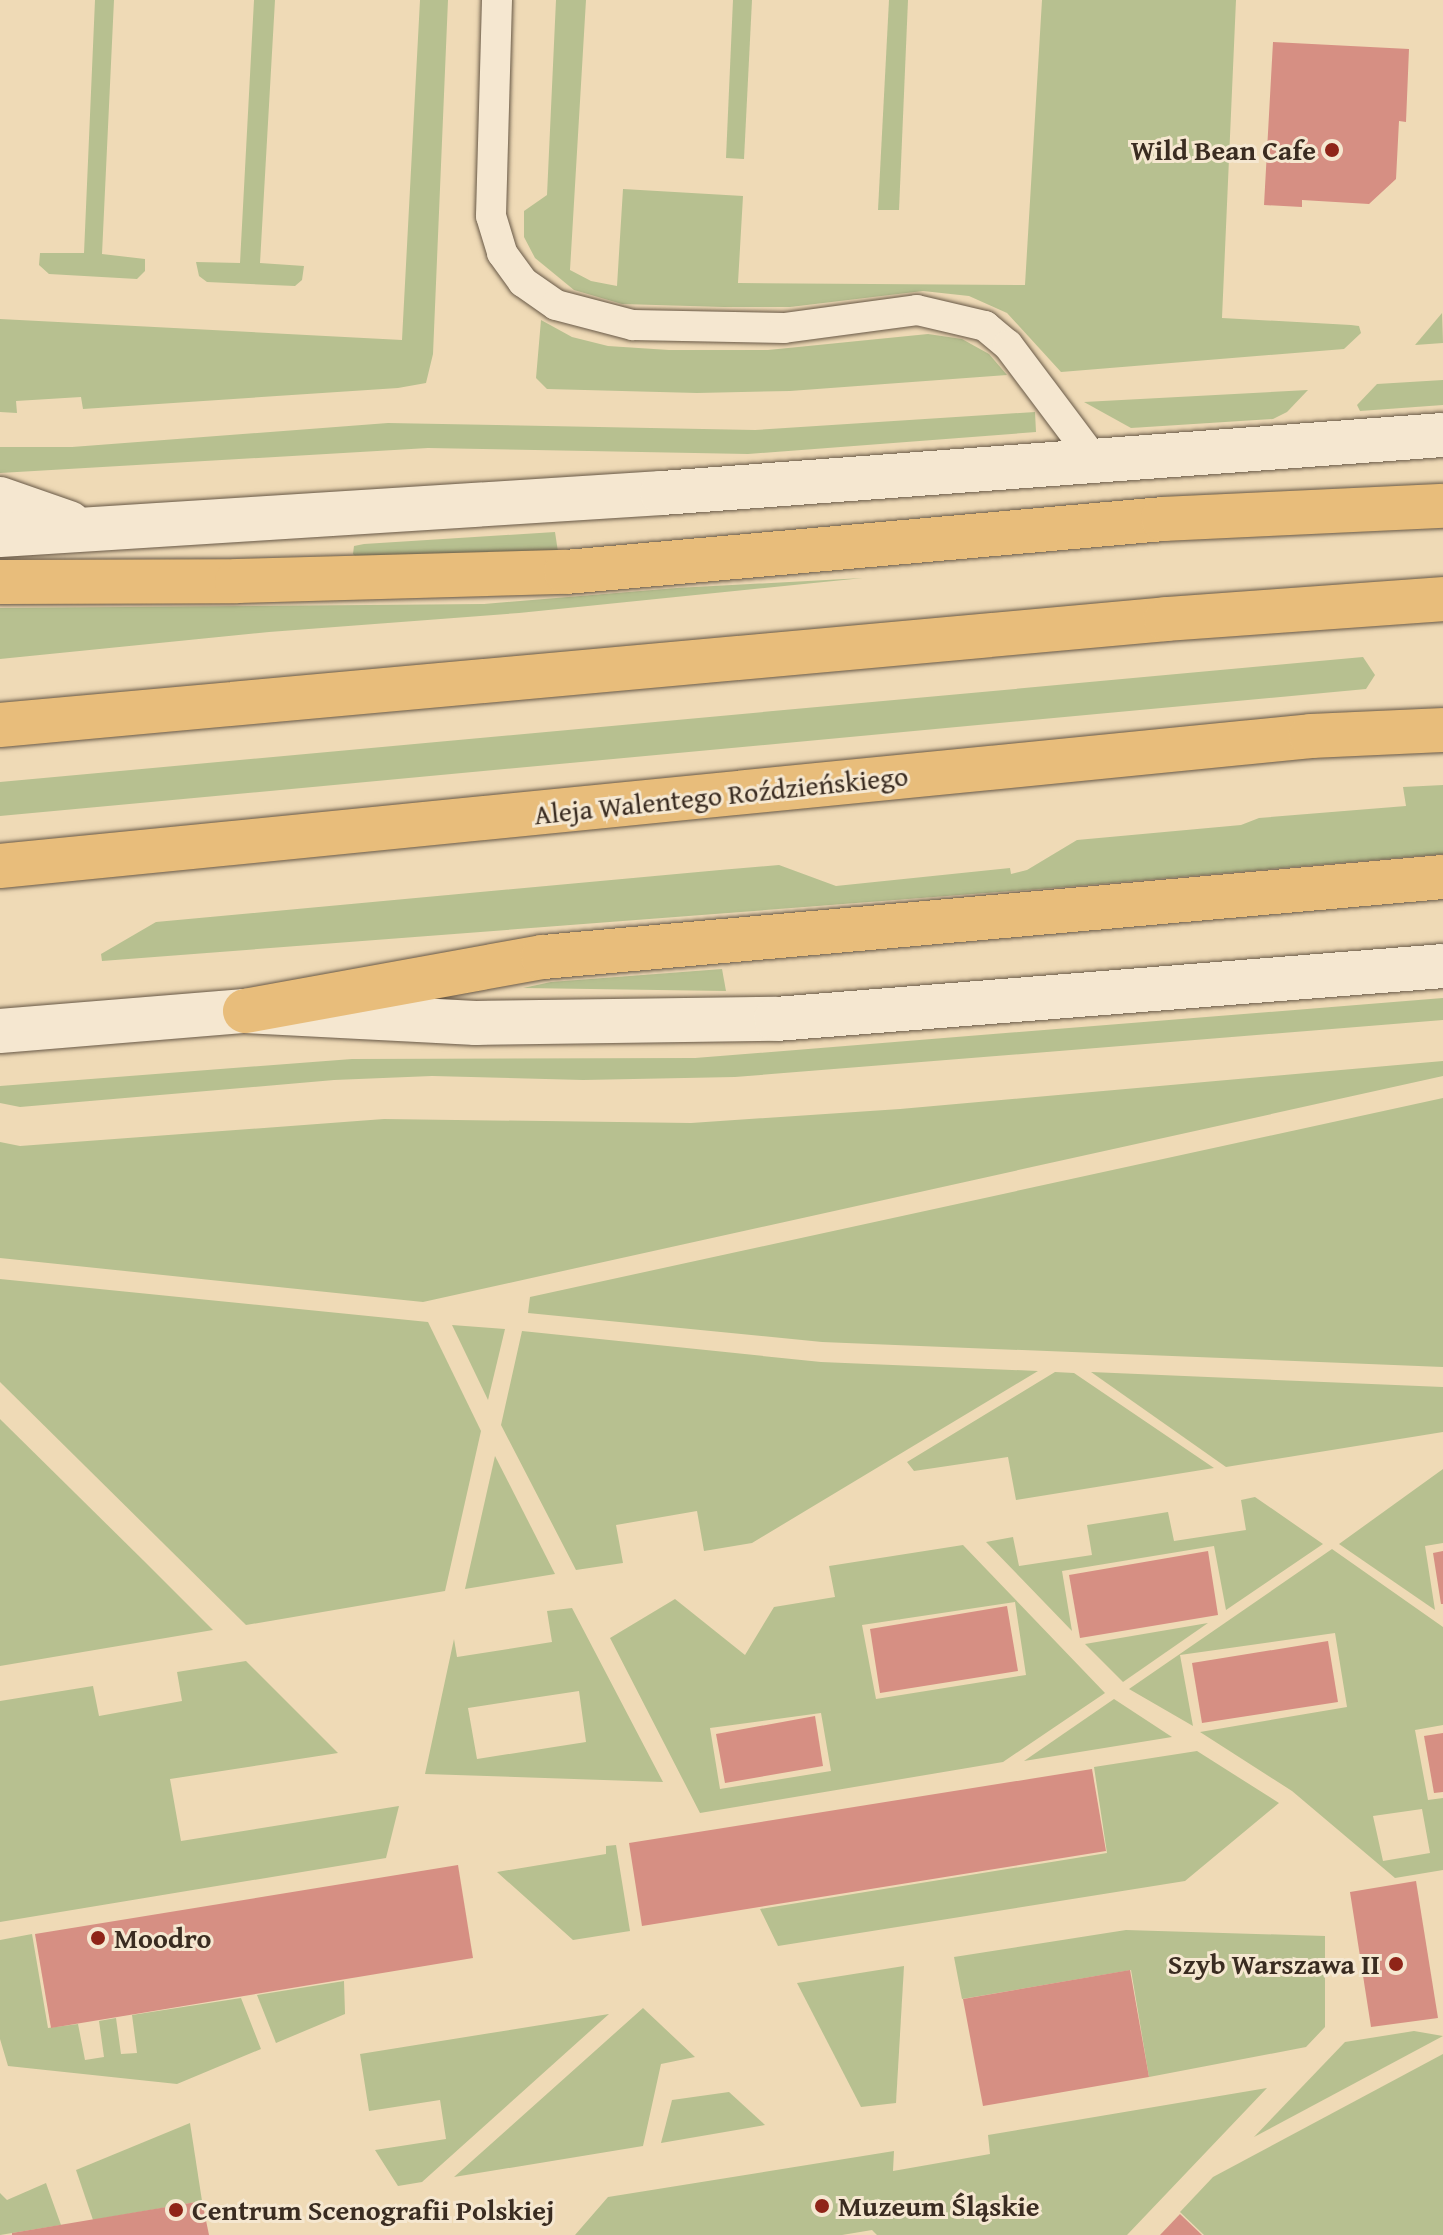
<!DOCTYPE html>
<html>
<head>
<meta charset="utf-8">
<style>
	body { margin:0 }
	#map { position:relative; width:1443px; height:2235px; overflow:hidden; background:#efdab6; font-family:"Gentium Book Plus",serif }
	div>[style] { position:absolute }
	[style*='--x'] { left:calc(var(--x)*1px); top:calc(var(--y)*1px); width:calc(var(--w)*1px); rotate:calc(var(--a)*1deg) }
	.green>* { inset:0; background:#b7c090 }
	.building>* { inset:0; background:#d68f83 }
	.roads { filter:drop-shadow(0 0 2px #675846) drop-shadow(0 0 2px #675846) }
	.lane>* { height:30px; margin:-15px; padding:0 15px; transform-origin:15px; border-radius:15px; background:#f5e7d0 }
	.secondary>* { height:44px; margin:-22px; padding:0 22px; transform-origin:22px; border-radius:22px; background:#f5e7d0 }
	.primary>* { height:44px; margin:-22px; padding:0 22px; transform-origin:22px; border-radius:22px; background:#e8bd7b }
	.dots>* { width:22px; height:22px; translate:-50% -50%; box-sizing:border-box; border:4px solid #f5e7d0; border-radius:50% }
	span { translate:-50% -50%; white-space:nowrap; text-align:center; line-height:1.15; -webkit-text-stroke:6px #f5e7d0; paint-order:stroke }
	.poi-label { font-size:28px; color:#3a2c21; font-weight:700 }
	.right { translate:-100% -50%; text-align:right }
	.left { translate:0 -50%; text-align:left }
	.street-label { font-size:28px; color:#3a2c21 }
</style>
</head>
<body>
<div id="map">
	<div class="green">
		<div style="clip-path:polygon(95px 0,114px 0,102px 254px,145px 259px,145px 271px,137px 279px,49px 274px,39px 265px,40px 253px,84px 253px)"></div>
		<div style="clip-path:polygon(254px 0,275px 0,260px 263px,304px 266px,302px 280px,295px 286px,207px 282px,199px 276px,196px 262px,240px 263px)"></div>
		<div style="clip-path:polygon(420px 0,448px 0,433px 354px,426px 383px,398px 388px,83px 409px,81px 397px,16px 401px,17px 413px,0 412px,0 319px,402px 340px)"></div>
		<div style="clip-path:polygon(556px 0,586px 0,570px 270px,591px 281px,617px 286px,623px 189px,743px 196px,738px 283px,1025px 285px,1042px 0,1236px 0,1222px 318px,1351px 325px,1359px 326px,1361px 333px,1344px 349px,1061px 372px,1007px 313px,969px 296px,923px 291px,790px 307px,724px 307px,622px 304px,574px 290px,535px 258px,524px 237px,524px 211px,547px 195px)"></div>
		<div style="clip-path:polygon(733px 0,752px 0,744px 159px,726px 158px)"></div>
		<div style="clip-path:polygon(889px 0,908px 0,899px 210px,878px 210px)"></div>
		<div style="clip-path:polygon(1442px 313px,1443px 343px,1415px 345px)"></div>
		<div style="clip-path:polygon(541px 320px,572px 337px,608px 346px,669px 350px,768px 350px,928px 334px,962px 339px,989px 354px,1007px 375px,790px 391px,697px 393px,547px 389px,536px 378px)"></div>
		<div style="clip-path:polygon(1443px 380px,1443px 405px,1360px 411px,1357px 405px,1377px 384px)"></div>
		<div style="clip-path:polygon(1308px 390px,1287px 412px,1273px 419px,1131px 428px,1084px 402px)"></div>
		<div style="clip-path:polygon(1035px 412px,1036px 432px,748px 454px,428px 448px,0 473px,0 447px,72px 447px,388px 423px,755px 430px)"></div>
		<div style="clip-path:polygon(555px 532px,558px 552px,359px 560px,353px 554px,354px 546px,364px 544px)"></div>
		<div style="clip-path:polygon(863px 578px,519px 613px,269px 632px,0 659px,0 608px,484px 604px,677px 588px)"></div>
		<div style="clip-path:polygon(1363px 657px,1375px 675px,1366px 689px,0 816px,0 782px)"></div>
		<div style="clip-path:polygon(1443px 785px,1443px 854px,1065px 887px,102px 961px,101px 954px,156px 922px,720px 870px,779px 865px,836px 886px,1010px 868px,1011px 874px,1027px 870px,1077px 840px,1241px 825px,1259px 818px,1406px 806px,1403px 787px)"></div>
		<div style="clip-path:polygon(722px 969px,726px 991px,523px 988px,551px 982px)"></div>
		<div style="clip-path:polygon(1443px 998px,1443px 1020px,735px 1077px,583px 1080px,432px 1076px,334px 1080px,20px 1107px,0 1103px,0 1086px,352px 1059px,695px 1058px)"></div>
		<div style="clip-path:polygon(1443px 1061px,1443px 1076px,423px 1302px,0 1258px,0 1142px,20px 1146px,384px 1119px,691px 1123px,900px 1109px)"></div>
		<div style="clip-path:polygon(1443px 1098px,1443px 1367px,822px 1342px,528px 1313px,530px 1297px)"></div>
		<div style="clip-path:polygon(0 1279px,428px 1322px,481px 1431px,445px 1591px,246px 1625px,0 1382px)"></div>
		<div style="clip-path:polygon(452px 1325px,505px 1329px,488px 1400px)"></div>
		<div style="clip-path:polygon(522px 1331px,821px 1362px,1038px 1371px,752px 1543px,704px 1551px,697px 1511px,616px 1525px,623px 1563px,576px 1570px,501px 1425px)"></div>
		<div style="clip-path:polygon(1055px 1372px,1074px 1373px,1214px 1468px,1016px 1500px,1008px 1457px,914px 1471px,907px 1462px)"></div>
		<div style="clip-path:polygon(1091px 1372px,1443px 1387px,1443px 1432px,1226px 1467px)"></div>
		<div style="clip-path:polygon(0 1419px,145px 1562px,213px 1630px,0 1666px)"></div>
		<div style="clip-path:polygon(495px 1456px,555px 1574px,465px 1589px)"></div>
		<div style="clip-path:polygon(1443px 1469px,1443px 1543px,1425px 1546px,1435px 1610px,1339px 1544px)"></div>
		<div style="clip-path:polygon(1255px 1497px,1323px 1544px,1226px 1610px,1214px 1546px,1062px 1571px,1072px 1631px,986px 1542px,1013px 1537px,1019px 1566px,1092px 1555px,1087px 1525px,1168px 1512px,1174px 1541px,1246px 1530px,1241px 1500px)"></div>
		<div style="clip-path:polygon(evenodd,963px 1545px,1105px 1693px,1003px 1762px,700px 1813px,610px 1638px,675px 1599px,745px 1655px,774px 1607px,835px 1597px,829px 1566px,963px 1545px,1015px 1602px,1026px 1675px,876px 1699px,862px 1625px,1015px 1602px,963px 1545px,821px 1713px,831px 1771px,720px 1789px,710px 1728px,821px 1713px)"></div>
		<div style="clip-path:polygon(evenodd,1332px 1549px,1443px 1627px,1443px 1725px,1415px 1730px,1428px 1800px,1443px 1798px,1443px 1870px,1395px 1878px,1292px 1791px,1200px 1732px,1347px 1707px,1335px 1633px,1180px 1655px,1193px 1726px,1129px 1689px,1332px 1549px,1422px 1809px,1430px 1853px,1383px 1861px,1373px 1816px,1422px 1809px)"></div>
		<div style="clip-path:polygon(evenodd,572px 1608px,663px 1782px,425px 1774px,454px 1639px,457px 1657px,552px 1642px,547px 1611px,572px 1608px,579px 1691px,586px 1742px,477px 1759px,468px 1708px,579px 1691px)"></div>
		<div style="clip-path:polygon(1208px 1623px,1123px 1682px,1085px 1644px)"></div>
		<div style="clip-path:polygon(246px 1661px,338px 1753px,170px 1779px,181px 1841px,399px 1806px,386px 1858px,0 1922px,0 1701px,93px 1686px,99px 1716px,182px 1701px,177px 1672px)"></div>
		<div style="clip-path:polygon(1114px 1699px,1172px 1737px,1024px 1761px)"></div>
		<div style="clip-path:polygon(1197px 1751px,1279px 1803px,1185px 1881px,778px 1946px,760px 1909px,1107px 1853px,1094px 1767px)"></div>
		<div style="clip-path:polygon(616px 1845px,630px 1931px,573px 1940px,497px 1872px,606px 1854px,606px 1846px)"></div>
		<div style="clip-path:polygon(1126px 1930px,1325px 1936px,1325px 2027px,1306px 2047px,1149px 2077px,1131px 1970px,962px 1999px,954px 1957px)"></div>
		<div style="clip-path:polygon(32px 1934px,48px 2028px,78px 2024px,85px 2060px,104px 2057px,99px 2021px,116px 2018px,121px 2054px,137px 2053px,132px 2015px,241px 1998px,261px 2049px,177px 2084px,8px 2066px,0 2039px,0 1940px)"></div>
		<div style="clip-path:polygon(904px 1966px,896px 2103px,861px 2107px,797px 1983px)"></div>
		<div style="clip-path:polygon(344px 1981px,345px 2014px,276px 2043px,257px 1995px)"></div>
		<div style="clip-path:polygon(643px 2008px,695px 2057px,661px 2064px,643px 2146px,454px 2177px)"></div>
		<div style="clip-path:polygon(609px 2014px,422px 2182px,398px 2186px,375px 2150px,446px 2139px,440px 2100px,369px 2111px,360px 2054px)"></div>
		<div style="clip-path:polygon(1414px 2031px,1443px 2036px,1254px 2137px,1345px 2042px)"></div>
		<div style="clip-path:polygon(1443px 2054px,1443px 2235px,1204px 2235px,1180px 2212px,1213px 2177px)"></div>
		<div style="clip-path:polygon(1267px 2088px,1127px 2235px,877px 2235px,872px 2230px,842px 2235px,575px 2235px,608px 2197px,894px 2151px,893px 2171px,990px 2154px,988px 2135px)"></div>
		<div style="clip-path:polygon(729px 2092px,765px 2125px,661px 2143px,672px 2100px)"></div>
		<div style="clip-path:polygon(190px 2123px,202px 2201px,93px 2220px,76px 2170px)"></div>
		<div style="clip-path:polygon(46px 2183px,61px 2225px,0 2235px,0 2193px,7px 2200px)"></div>
	</div>
	<div class="building">
		<div style="clip-path:polygon(1273px 42px,1409px 49px,1406px 122px,1399px 121px,1396px 179px,1369px 204px,1302px 200px,1302px 207px,1264px 205px)"></div>
		<div style="clip-path:polygon(1208px 1551px,1218px 1615px,1080px 1638px,1069px 1575px)"></div>
		<div style="clip-path:polygon(1443px 1551px,1443px 1604px,1441px 1604px,1433px 1553px)"></div>
		<div style="clip-path:polygon(1007px 1606px,1018px 1671px,880px 1693px,870px 1629px)"></div>
		<div style="clip-path:polygon(1328px 1641px,1338px 1702px,1202px 1723px,1192px 1663px)"></div>
		<div style="clip-path:polygon(815px 1716px,823px 1766px,725px 1783px,716px 1734px)"></div>
		<div style="clip-path:polygon(1443px 1733px,1443px 1792px,1434px 1793px,1424px 1736px)"></div>
		<div style="clip-path:polygon(1092px 1769px,1106px 1851px,642px 1926px,629px 1843px)"></div>
		<div style="clip-path:polygon(458px 1865px,473px 1958px,51px 2028px,35px 1934px)"></div>
		<div style="clip-path:polygon(1416px 1881px,1438px 2018px,1371px 2027px,1350px 1892px)"></div>
		<div style="clip-path:polygon(1130px 1970px,1149px 2077px,983px 2106px,963px 1999px)"></div>
		<div style="clip-path:polygon(202px 2201px,209px 2235px,12px 2235px,12px 2233px)"></div>
		<div style="clip-path:polygon(1180px 2214px,1202px 2235px,1160px 2235px)"></div>
	</div>
	<div class="roads">
		<div class="lane">
			<div style="--x:497;--y:0;--w:216;--a:91.6"></div>
			<div style="--x:491;--y:216;--w:39;--a:73"></div>
			<div style="--x:502;--y:253;--w:36;--a:54"></div>
			<div style="--x:523;--y:282;--w:40;--a:34.9"></div>
			<div style="--x:556;--y:305;--w:80;--a:14.6"></div>
			<div style="--x:633;--y:325;--w:151;--a:1.1"></div>
			<div style="--x:784;--y:328;--w:134;--a:-7.7"></div>
			<div style="--x:917;--y:310;--w:70;--a:13.2"></div>
			<div style="--x:985;--y:326;--w:30;--a:40"></div>
			<div style="--x:1008;--y:345;--w:146;--a:53.1"></div>
		</div>
		<div class="secondary">
			<div style="--x:0;--y:499;--w:73;--a:19.2"></div>
			<div style="--x:0;--y:535;--w:663;--a:-3.63"></div>
			<div style="--x:662;--y:493;--w:783;--a:-4.25"></div>
			<div style="--x:0;--y:1031;--w:246;--a:-4.7"></div>
			<div style="--x:245;--y:1011;--w:231;--a:3"></div>
			<div style="--x:476;--y:1023;--w:300;--a:-0.8"></div>
			<div style="--x:776;--y:1019;--w:669;--a:-4.54"></div>
		</div>
		<div class="primary">
			<div style="--x:0;--y:582;--w:237;--a:-0.2"></div>
			<div style="--x:237;--y:581;--w:329;--a:-1.6"></div>
			<div style="--x:566;--y:572;--w:599;--a:-5.07"></div>
			<div style="--x:1163;--y:519;--w:280;--a:-2.7"></div>
			<div style="--x:0;--y:725;--w:1171;--a:-5.19"></div>
			<div style="--x:1166;--y:619;--w:278;--a:-4.1"></div>
			<div style="--x:0;--y:866;--w:1317;--a:-5.66"></div>
			<div style="--x:1311;--y:736;--w:132;--a:-2.6"></div>
			<div style="--x:245;--y:1011;--w:303;--a:-10.3"></div>
			<div style="--x:543;--y:957;--w:904;--a:-5.08"></div>
		</div>
	</div>
	<div class="dots">
		<div style="left:1332px;top:150px;background:#8f2418"></div>
		<div style="left:98px;top:1938px;background:#8f2418"></div>
		<div style="left:1396px;top:1964px;background:#8f2418"></div>
		<div style="left:822px;top:2206px;background:#8f2418"></div>
		<div style="left:176px;top:2210px;background:#8f2418"></div>
	</div>
	<div class="poi-label">
		<span class="right" style="left:1316px;top:150px">Wild Bean Cafe</span>
		<span class="left" style="left:114px;top:1938px">Moodro</span>
		<span class="right" style="left:1380px;top:1964px">Szyb Warszawa II</span>
		<span class="left" style="left:838px;top:2206px">Muzeum Śląskie</span>
		<span class="left" style="left:192px;top:2210px">Centrum Scenografii Polskiej</span>
	</div>
	<div class="street-label">
		<span style="left:721px;top:795px;rotate:-6deg">Aleja Walentego Roździeńskiego</span>
	</div>
</div>
</body>
</html>
